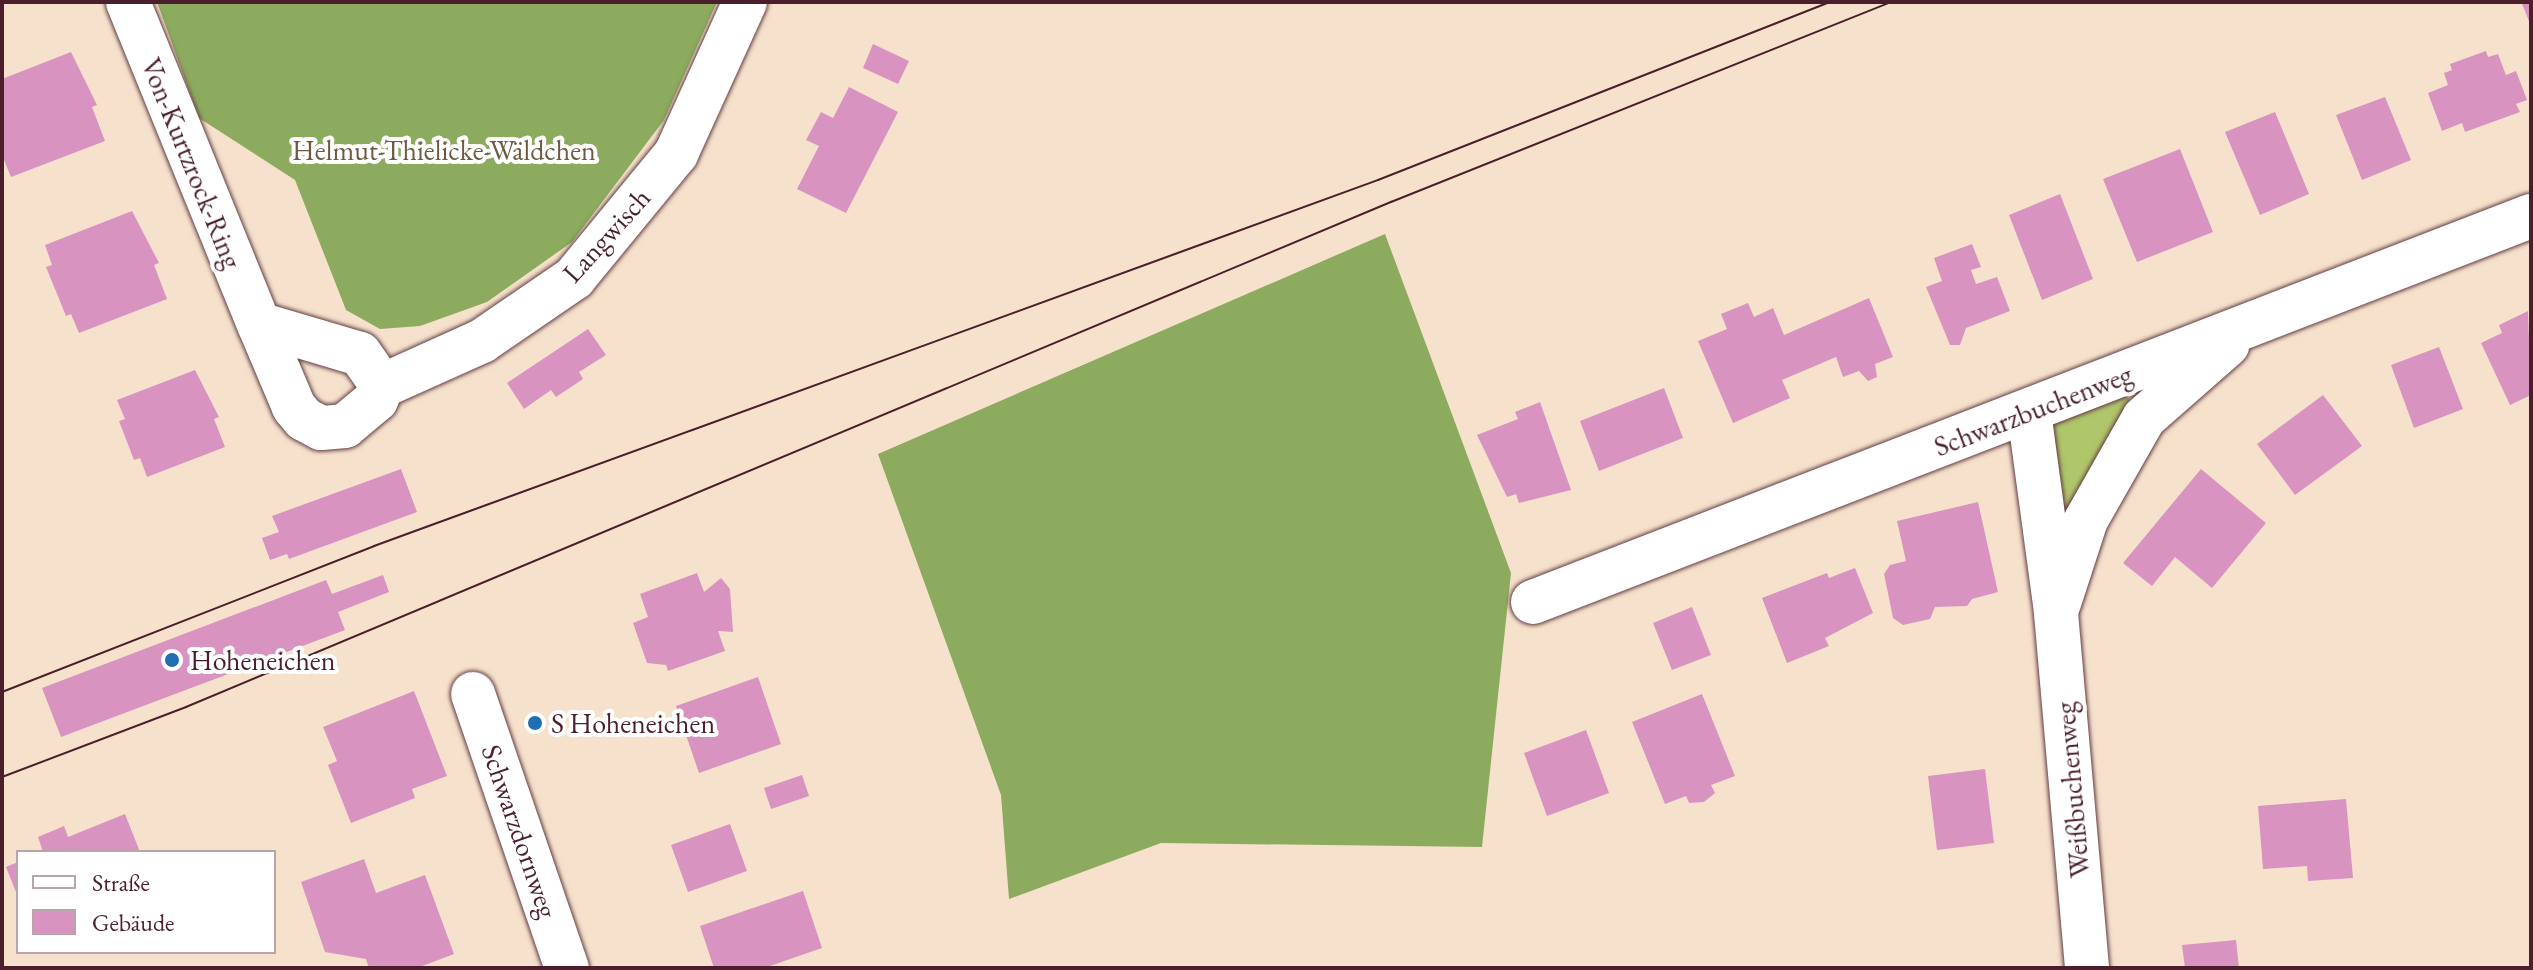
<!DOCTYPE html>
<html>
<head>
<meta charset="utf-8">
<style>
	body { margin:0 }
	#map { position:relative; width:2533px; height:970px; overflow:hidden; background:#f6e2cc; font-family:"EB Garamond",serif }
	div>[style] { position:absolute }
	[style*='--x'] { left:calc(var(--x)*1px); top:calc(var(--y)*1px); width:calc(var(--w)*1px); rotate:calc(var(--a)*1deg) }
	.green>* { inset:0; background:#b0c66a }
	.forest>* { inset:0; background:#8cab5e }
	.building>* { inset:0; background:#d993c0 }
	.roads { filter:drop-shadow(0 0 2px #643c43) drop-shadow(0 0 2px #643c43) }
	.minor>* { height:44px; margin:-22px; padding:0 22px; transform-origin:22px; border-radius:22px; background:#fff }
	.tram>* { height:2px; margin:-1px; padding:0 1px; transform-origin:1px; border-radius:1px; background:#4a1f2b }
	.dots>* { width:22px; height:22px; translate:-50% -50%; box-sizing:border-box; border:4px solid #fff; border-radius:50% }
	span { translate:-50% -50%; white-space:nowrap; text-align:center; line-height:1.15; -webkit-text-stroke:8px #fff; paint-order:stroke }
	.park-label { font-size:28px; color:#6e5941 }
	.street-label { font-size:28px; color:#4a1f2b }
	.poi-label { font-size:28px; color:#4a1f2b }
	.left { translate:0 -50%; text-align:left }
	.frame { position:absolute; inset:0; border:4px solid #4a1f2b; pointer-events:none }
	.legend { position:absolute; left:16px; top:850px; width:260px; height:104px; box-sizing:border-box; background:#fff; border:2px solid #b7a5aa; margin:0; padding:10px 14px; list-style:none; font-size:24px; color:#4a1f2b }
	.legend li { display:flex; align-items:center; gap:16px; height:40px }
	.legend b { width:40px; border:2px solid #b7a5aa }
</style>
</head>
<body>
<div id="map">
	<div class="green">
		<div style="clip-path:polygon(2122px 395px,2131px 400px,2133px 409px,2072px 512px,2059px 511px,2042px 426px)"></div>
	</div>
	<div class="forest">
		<div style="clip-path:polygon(157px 2px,717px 2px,664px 120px,572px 242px,487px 302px,420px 326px,380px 329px,346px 310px,295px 180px,199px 118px)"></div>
		<div style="clip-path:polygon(1385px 234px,1511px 573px,1482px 847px,1161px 843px,1009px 899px,1001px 795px,878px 454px)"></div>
	</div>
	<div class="building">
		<div style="clip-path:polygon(2528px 2px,2531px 2px,2531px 26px,2522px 4px)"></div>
		<div style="clip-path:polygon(873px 44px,909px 61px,898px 84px,863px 68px)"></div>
		<div style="clip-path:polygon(2486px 51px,2488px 57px,2498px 54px,2506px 75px,2516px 71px,2527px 100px,2516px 104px,2520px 112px,2465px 132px,2462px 123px,2442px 131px,2428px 93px,2448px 85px,2444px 73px,2452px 70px,2450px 64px)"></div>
		<div style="clip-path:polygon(71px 52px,97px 105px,92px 107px,105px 141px,11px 177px,2px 155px,2px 79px)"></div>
		<div style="clip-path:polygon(849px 87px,898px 112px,846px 213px,797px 189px,819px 146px,806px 140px,821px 112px,833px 118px)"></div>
		<div style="clip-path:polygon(2385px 97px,2411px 160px,2362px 180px,2336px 115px)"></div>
		<div style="clip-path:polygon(2275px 112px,2309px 194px,2260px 215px,2225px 132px)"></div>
		<div style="clip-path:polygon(2180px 149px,2213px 232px,2137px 262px,2103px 179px)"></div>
		<div style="clip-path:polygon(2060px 194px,2093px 279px,2042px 300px,2009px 215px)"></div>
		<div style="clip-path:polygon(132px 211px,159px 263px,154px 265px,167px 299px,79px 333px,71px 314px,66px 316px,46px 267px,52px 265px,45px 245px)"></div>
		<div style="clip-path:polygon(1972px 244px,1981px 267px,1971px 270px,1976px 284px,1997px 277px,2010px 311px,1966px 328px,1960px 345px,1950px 345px,1926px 287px,1942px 281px,1934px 258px)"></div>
		<div style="clip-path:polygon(1869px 298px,1893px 357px,1875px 364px,1877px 377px,1868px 381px,1859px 371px,1843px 377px,1836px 357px,1782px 380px,1790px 398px,1733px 423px,1698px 341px,1727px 329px,1721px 314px,1748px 303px,1754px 317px,1773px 308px,1784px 335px)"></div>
		<div style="clip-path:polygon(2528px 311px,2531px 395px,2510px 405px,2481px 343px,2502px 333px,2499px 325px)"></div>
		<div style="clip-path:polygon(588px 329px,606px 355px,579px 372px,583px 379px,556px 397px,551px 390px,524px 409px,507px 383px)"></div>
		<div style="clip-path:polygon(2439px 347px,2463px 409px,2414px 428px,2391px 365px)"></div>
		<div style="clip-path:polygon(195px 370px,219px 417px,214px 419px,225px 447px,147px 477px,140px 458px,134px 460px,119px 421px,125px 419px,117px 400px)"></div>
		<div style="clip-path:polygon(1664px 388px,1683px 438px,1599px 471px,1580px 421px)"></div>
		<div style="clip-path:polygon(2323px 395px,2362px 446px,2295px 495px,2257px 444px)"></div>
		<div style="clip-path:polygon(1540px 402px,1571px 490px,1519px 503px,1516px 494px,1507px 497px,1477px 435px,1518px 419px,1515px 412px)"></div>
		<div style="clip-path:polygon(401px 469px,417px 512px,289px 559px,287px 554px,270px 560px,262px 538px,279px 532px,272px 516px)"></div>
		<div style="clip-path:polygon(2201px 469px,2266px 523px,2212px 588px,2175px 557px,2152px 586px,2123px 563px)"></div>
		<div style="clip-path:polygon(1978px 502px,1998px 592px,1972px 599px,1967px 606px,1935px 607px,1930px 619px,1903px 625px,1893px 618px,1884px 574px,1890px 565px,1906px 561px,1897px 521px)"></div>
		<div style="clip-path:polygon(1855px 568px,1873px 613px,1825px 638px,1829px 646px,1787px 663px,1762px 598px,1827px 573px,1829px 578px)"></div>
		<div style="clip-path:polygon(697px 573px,704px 592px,721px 578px,730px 589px,733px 632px,718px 631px,725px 651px,668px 671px,666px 665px,647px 663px,633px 623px,648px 617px,640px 594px)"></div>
		<div style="clip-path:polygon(383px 575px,389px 592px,338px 612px,345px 630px,61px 737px,42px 688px,326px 580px,332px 594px)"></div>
		<div style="clip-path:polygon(1692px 607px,1711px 655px,1672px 670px,1653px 623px)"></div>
		<div style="clip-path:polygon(758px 677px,781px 744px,699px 773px,676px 706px)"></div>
		<div style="clip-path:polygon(414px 691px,447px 776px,412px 789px,415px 798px,351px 823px,328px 765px,337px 761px,323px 727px)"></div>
		<div style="clip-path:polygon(1702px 694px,1735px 776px,1711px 785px,1715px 793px,1704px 802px,1689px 803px,1686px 796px,1665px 804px,1632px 722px)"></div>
		<div style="clip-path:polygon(1586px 730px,1609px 793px,1547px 816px,1524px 753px)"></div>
		<div style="clip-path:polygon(1985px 769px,1994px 843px,1937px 850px,1928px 776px)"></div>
		<div style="clip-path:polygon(802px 775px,809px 796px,771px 809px,764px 788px)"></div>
		<div style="clip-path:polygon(2346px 799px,2353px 878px,2308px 881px,2307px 866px,2263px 869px,2258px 806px)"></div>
		<div style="clip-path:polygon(125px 814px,140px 852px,43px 852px,38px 837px,64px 826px,68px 837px)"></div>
		<div style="clip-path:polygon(730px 824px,747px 871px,688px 892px,671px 845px)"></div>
		<div style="clip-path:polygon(364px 859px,376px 893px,425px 875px,454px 954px,417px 968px,369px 968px,366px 959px,325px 952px,301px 882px)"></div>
		<div style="clip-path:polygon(18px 862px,18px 897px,6px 867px)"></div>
		<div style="clip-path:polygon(803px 891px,822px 948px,764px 968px,714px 968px,700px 926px)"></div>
		<div style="clip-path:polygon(2236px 940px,2239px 968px,2185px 968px,2182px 945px)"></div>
	</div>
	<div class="roads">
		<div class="minor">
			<div style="--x:128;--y:2;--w:348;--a:67.9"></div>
			<div style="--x:259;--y:324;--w:105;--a:16.5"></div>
			<div style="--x:360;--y:354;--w:39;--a:55"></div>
			<div style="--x:382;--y:386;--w:15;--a:113"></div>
			<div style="--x:376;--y:400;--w:40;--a:140"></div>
			<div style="--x:345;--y:426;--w:24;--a:175"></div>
			<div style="--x:321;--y:428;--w:19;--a:-152"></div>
			<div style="--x:304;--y:419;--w:16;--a:-130"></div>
			<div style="--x:294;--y:407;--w:90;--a:-112.9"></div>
			<div style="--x:382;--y:386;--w:110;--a:-24.2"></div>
			<div style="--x:482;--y:341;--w:112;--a:-34.4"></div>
			<div style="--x:574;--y:278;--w:161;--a:-50.6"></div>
			<div style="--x:676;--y:154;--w:167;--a:-65.6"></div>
			<div style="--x:2029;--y:412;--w:203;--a:82.3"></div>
			<div style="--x:2056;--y:613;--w:356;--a:85"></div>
			<div style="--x:1533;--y:602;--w:1070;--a:-21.15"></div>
			<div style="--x:2059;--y:603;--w:87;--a:-72"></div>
			<div style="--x:2086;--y:520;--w:117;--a:-60.4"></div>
			<div style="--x:2144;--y:418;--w:111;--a:-41.3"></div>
			<div style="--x:473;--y:694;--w:290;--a:71.1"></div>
		</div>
	</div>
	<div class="tram">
		<div style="--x:2;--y:692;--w:400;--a:-21.4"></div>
		<div style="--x:374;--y:546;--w:1069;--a:-20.03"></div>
		<div style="--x:1378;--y:180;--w:485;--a:-21.5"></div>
		<div style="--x:2;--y:777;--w:197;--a:-20.8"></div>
		<div style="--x:186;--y:707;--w:1307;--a:-22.74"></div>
		<div style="--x:1391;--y:202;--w:539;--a:-21.8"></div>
	</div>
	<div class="dots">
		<div style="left:172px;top:660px;background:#1f6fb2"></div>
		<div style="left:535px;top:723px;background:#1f6fb2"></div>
	</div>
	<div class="park-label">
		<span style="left:444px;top:150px">Helmut-Thielicke-Wäldchen</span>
	</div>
	<div class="street-label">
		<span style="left:192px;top:163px;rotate:68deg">Von-Kurtzrock-Ring</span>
		<span style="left:606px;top:235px;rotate:-48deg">Langwisch</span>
		<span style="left:2033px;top:410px;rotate:-21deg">Schwarzbuchenweg</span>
		<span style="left:2072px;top:790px;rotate:-95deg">Weißbuchenweg</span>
		<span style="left:520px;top:831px;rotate:71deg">Schwarzdornweg</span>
	</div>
	<div class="poi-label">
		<span class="left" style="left:190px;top:660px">Hoheneichen</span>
		<span class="left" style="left:551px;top:723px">S Hoheneichen</span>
	</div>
	<div class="frame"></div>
	<ul class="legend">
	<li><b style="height:10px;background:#fff"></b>Straße</li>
	<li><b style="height:22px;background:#d993c0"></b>Gebäude</li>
	</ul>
</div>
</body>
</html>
